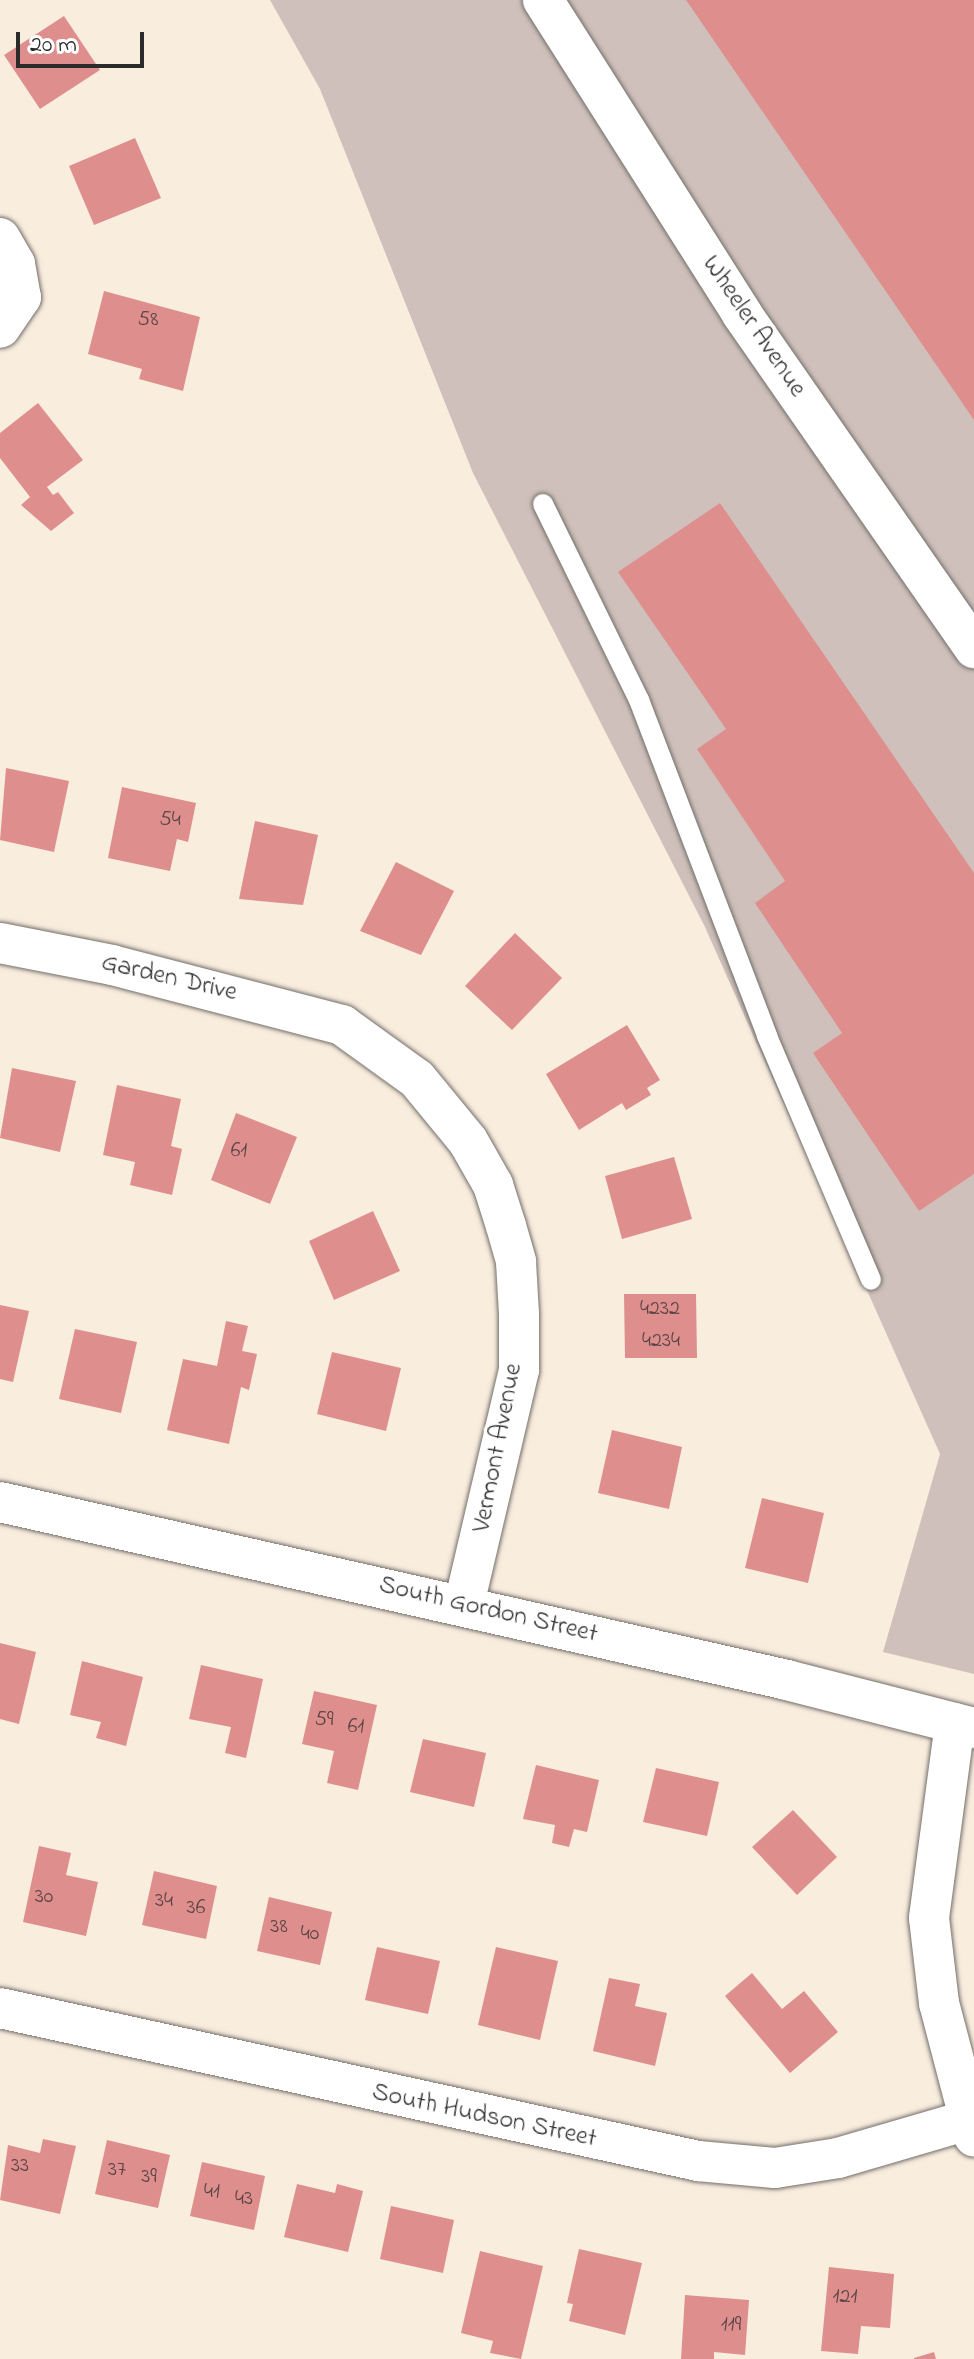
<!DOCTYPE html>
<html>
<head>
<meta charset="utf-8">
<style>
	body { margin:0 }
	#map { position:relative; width:974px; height:2359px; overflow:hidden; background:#f9edde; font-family:"Indie Flower",sans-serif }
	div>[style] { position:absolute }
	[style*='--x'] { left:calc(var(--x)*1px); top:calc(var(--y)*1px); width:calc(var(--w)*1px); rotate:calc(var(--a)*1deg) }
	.industrial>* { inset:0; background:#cfc0bb }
	.building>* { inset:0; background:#de8f8d }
	.roads { filter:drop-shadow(0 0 2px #736f6a) drop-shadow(0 0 2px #736f6a) }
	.lane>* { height:20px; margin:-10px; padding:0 10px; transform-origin:10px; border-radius:10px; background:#fff }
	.street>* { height:40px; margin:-20px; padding:0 20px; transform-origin:20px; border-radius:20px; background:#fff }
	span { translate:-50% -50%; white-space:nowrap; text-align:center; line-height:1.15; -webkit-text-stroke:7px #fff; paint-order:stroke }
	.number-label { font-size:22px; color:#584444 }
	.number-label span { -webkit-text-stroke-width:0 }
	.street-label { font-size:26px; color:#2b2b2b }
	.scale { position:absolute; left:16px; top:32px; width:128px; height:36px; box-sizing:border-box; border:4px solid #2b2b2b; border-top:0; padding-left:10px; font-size:24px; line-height:28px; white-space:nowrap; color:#2b2b2b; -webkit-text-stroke:6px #fff; paint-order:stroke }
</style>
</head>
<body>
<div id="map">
	<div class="industrial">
		<div style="clip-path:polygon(270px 0,974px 0,974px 1674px,883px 1652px,940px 1454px,704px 925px,473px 473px,320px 89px)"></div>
	</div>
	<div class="building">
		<div style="clip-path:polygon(686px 0,974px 0,974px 420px)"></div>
		<div style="clip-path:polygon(64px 16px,100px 70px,40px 109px,4px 55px)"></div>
		<div style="clip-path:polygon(135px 138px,161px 198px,94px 225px,69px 166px)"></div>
		<div style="clip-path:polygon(104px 291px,200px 317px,183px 391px,139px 379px,142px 369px,88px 354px)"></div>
		<div style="clip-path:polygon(38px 403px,83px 460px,47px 487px,53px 495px,58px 492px,74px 513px,51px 531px,21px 505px,30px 497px,0 458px,0 433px)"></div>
		<div style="clip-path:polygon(720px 503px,974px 873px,974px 1174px,919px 1211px,813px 1053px,842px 1033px,755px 903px,785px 881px,697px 749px,726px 729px,618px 572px)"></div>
		<div style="clip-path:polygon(6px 768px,69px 781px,54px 852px,0 840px)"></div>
		<div style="clip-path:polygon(122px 787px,196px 803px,188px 842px,177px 839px,170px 871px,108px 858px)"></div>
		<div style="clip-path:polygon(255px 821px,318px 835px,303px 905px,239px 899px)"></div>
		<div style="clip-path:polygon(396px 862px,454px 891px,421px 955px,360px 931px)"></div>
		<div style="clip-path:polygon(515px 933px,562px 978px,512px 1030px,465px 986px)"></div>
		<div style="clip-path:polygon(627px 1025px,660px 1080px,647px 1088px,651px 1095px,626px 1110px,622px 1103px,579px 1130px,546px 1074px)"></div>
		<div style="clip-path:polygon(12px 1068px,76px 1081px,60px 1152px,0 1138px)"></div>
		<div style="clip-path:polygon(117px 1085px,181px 1099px,171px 1146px,182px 1149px,172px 1195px,130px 1185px,135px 1162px,103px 1155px)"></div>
		<div style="clip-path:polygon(236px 1113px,297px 1137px,270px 1204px,211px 1180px)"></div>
		<div style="clip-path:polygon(674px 1157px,692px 1219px,622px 1239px,605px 1176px)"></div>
		<div style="clip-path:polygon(373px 1211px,400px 1271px,334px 1300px,309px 1241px)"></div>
		<div style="clip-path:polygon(624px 1294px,696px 1294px,697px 1358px,625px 1358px)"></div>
		<div style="clip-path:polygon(0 1305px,29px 1311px,13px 1382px,0 1379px)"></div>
		<div style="clip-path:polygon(226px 1321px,248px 1326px,242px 1351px,257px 1354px,249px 1390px,241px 1387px,229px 1444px,167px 1430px,183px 1359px,217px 1366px)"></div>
		<div style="clip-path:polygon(75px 1329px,137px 1342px,121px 1413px,59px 1399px)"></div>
		<div style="clip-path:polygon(332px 1352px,401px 1368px,386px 1431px,317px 1414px)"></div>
		<div style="clip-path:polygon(612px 1430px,682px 1447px,669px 1509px,598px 1493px)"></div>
		<div style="clip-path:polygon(762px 1498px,824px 1513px,808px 1583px,745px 1568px)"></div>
		<div style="clip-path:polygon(0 1643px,36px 1652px,19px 1724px,0 1719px)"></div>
		<div style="clip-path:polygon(82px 1661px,143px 1677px,126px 1746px,96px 1738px,101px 1722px,70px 1715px)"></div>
		<div style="clip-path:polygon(201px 1665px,263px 1679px,246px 1758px,225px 1753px,231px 1727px,189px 1719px)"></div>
		<div style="clip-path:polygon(314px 1691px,377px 1705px,358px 1790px,327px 1783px,334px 1751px,302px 1744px)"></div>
		<div style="clip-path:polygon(423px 1739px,486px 1753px,474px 1807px,410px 1792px)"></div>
		<div style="clip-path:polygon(536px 1765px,599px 1780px,587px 1832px,574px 1829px,569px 1847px,552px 1843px,555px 1825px,523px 1819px)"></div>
		<div style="clip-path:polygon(656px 1768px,719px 1782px,707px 1836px,643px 1822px)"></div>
		<div style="clip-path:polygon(793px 1810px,837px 1857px,797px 1895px,752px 1847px)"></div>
		<div style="clip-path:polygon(39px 1846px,71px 1853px,66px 1875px,98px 1882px,86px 1936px,23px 1922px)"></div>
		<div style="clip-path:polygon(154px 1871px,217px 1886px,206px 1939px,142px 1925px)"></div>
		<div style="clip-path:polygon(269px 1897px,332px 1912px,320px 1965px,257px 1951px)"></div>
		<div style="clip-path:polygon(377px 1947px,440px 1961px,428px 2014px,365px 2000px)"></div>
		<div style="clip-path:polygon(496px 1947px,558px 1961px,540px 2040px,478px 2025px)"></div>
		<div style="clip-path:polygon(752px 1973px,782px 2009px,804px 1991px,838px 2032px,790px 2073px,725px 1996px)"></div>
		<div style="clip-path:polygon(609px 1978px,640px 1984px,635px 2006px,667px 2013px,655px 2066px,593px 2051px)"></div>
		<div style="clip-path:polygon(43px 2139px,76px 2146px,60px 2214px,0 2200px,8px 2145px,40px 2153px)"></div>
		<div style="clip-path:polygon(107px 2140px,170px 2155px,158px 2208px,95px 2194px)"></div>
		<div style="clip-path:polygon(202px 2162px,265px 2176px,254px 2230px,190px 2216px)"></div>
		<div style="clip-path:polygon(297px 2184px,335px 2193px,337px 2184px,363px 2191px,348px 2252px,284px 2237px)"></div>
		<div style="clip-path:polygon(391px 2206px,454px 2220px,443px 2273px,380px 2259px)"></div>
		<div style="clip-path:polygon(579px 2249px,642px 2263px,625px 2335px,569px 2321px,573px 2304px,567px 2303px)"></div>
		<div style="clip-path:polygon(480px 2251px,543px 2266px,521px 2359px,490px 2353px,493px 2341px,461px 2333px)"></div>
		<div style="clip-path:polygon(829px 2267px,894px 2274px,890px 2328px,861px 2326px,858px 2354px,821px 2351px)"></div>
		<div style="clip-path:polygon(685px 2295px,749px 2300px,745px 2355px,714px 2352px,714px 2359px,681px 2359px)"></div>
		<div style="clip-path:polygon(934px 2352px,936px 2359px,914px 2359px,914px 2358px)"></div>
	</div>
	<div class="roads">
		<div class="lane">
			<div style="--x:543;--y:504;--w:218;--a:63.9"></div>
			<div style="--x:639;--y:700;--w:360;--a:69.1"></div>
			<div style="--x:767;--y:1036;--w:265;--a:66.9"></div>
		</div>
		<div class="street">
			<div style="--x:543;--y:0;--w:372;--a:57.6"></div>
			<div style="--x:742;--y:314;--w:407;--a:55.2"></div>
			<div style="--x:0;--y:238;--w:30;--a:60"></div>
			<div style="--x:15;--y:264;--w:34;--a:80"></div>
			<div style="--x:21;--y:297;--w:37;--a:124"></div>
			<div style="--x:0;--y:943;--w:114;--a:11.1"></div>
			<div style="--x:112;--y:965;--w:238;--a:14.6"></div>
			<div style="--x:342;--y:1025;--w:92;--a:35.8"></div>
			<div style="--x:417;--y:1079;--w:80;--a:50.6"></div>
			<div style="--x:468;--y:1141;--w:51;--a:60.4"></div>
			<div style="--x:493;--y:1185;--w:43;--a:72.4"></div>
			<div style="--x:506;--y:1226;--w:37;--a:74"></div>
			<div style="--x:516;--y:1262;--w:52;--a:86.7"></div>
			<div style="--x:519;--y:1314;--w:56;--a:90"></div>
			<div style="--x:519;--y:1370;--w:241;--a:103.2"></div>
			<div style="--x:0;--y:1502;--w:807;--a:12.74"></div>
			<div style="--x:787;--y:1680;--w:193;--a:14.4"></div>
			<div style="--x:955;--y:1723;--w:197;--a:97.6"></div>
			<div style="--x:929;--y:1918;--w:86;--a:83.3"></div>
			<div style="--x:939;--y:2003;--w:138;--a:75.3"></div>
			<div style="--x:0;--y:2008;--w:715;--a:12.36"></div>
			<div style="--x:698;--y:2161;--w:77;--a:5.2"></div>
			<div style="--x:775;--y:2168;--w:64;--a:-9"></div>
			<div style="--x:838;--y:2158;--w:135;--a:-16.3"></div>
		</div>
	</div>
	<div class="number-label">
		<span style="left:148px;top:321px">58</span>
		<span style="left:170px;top:821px">54</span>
		<span style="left:239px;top:1152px">61</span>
		<span style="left:660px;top:1310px">4232</span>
		<span style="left:661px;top:1342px">4234</span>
		<span style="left:324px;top:1721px">59</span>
		<span style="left:356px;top:1728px">61</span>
		<span style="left:44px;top:1898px">30</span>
		<span style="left:164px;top:1902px">34</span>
		<span style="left:196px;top:1909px">36</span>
		<span style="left:279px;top:1928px">38</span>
		<span style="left:310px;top:1935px">40</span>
		<span style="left:20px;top:2167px">33</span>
		<span style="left:117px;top:2171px">37</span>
		<span style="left:149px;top:2178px">39</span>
		<span style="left:212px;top:2193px">41</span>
		<span style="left:244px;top:2200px">43</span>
		<span style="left:845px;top:2298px">121</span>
		<span style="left:731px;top:2326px">119</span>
	</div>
	<div class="street-label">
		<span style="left:753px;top:327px;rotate:56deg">Wheeler Avenue</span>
		<span style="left:169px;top:979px;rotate:13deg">Garden Drive</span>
		<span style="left:499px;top:1448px;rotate:-79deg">Vermont Avenue</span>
		<span style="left:488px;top:1611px;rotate:13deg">South Gordon Street</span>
		<span style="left:484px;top:2117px;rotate:12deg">South Hudson Street</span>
	</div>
	<div class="scale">20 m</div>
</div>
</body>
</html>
